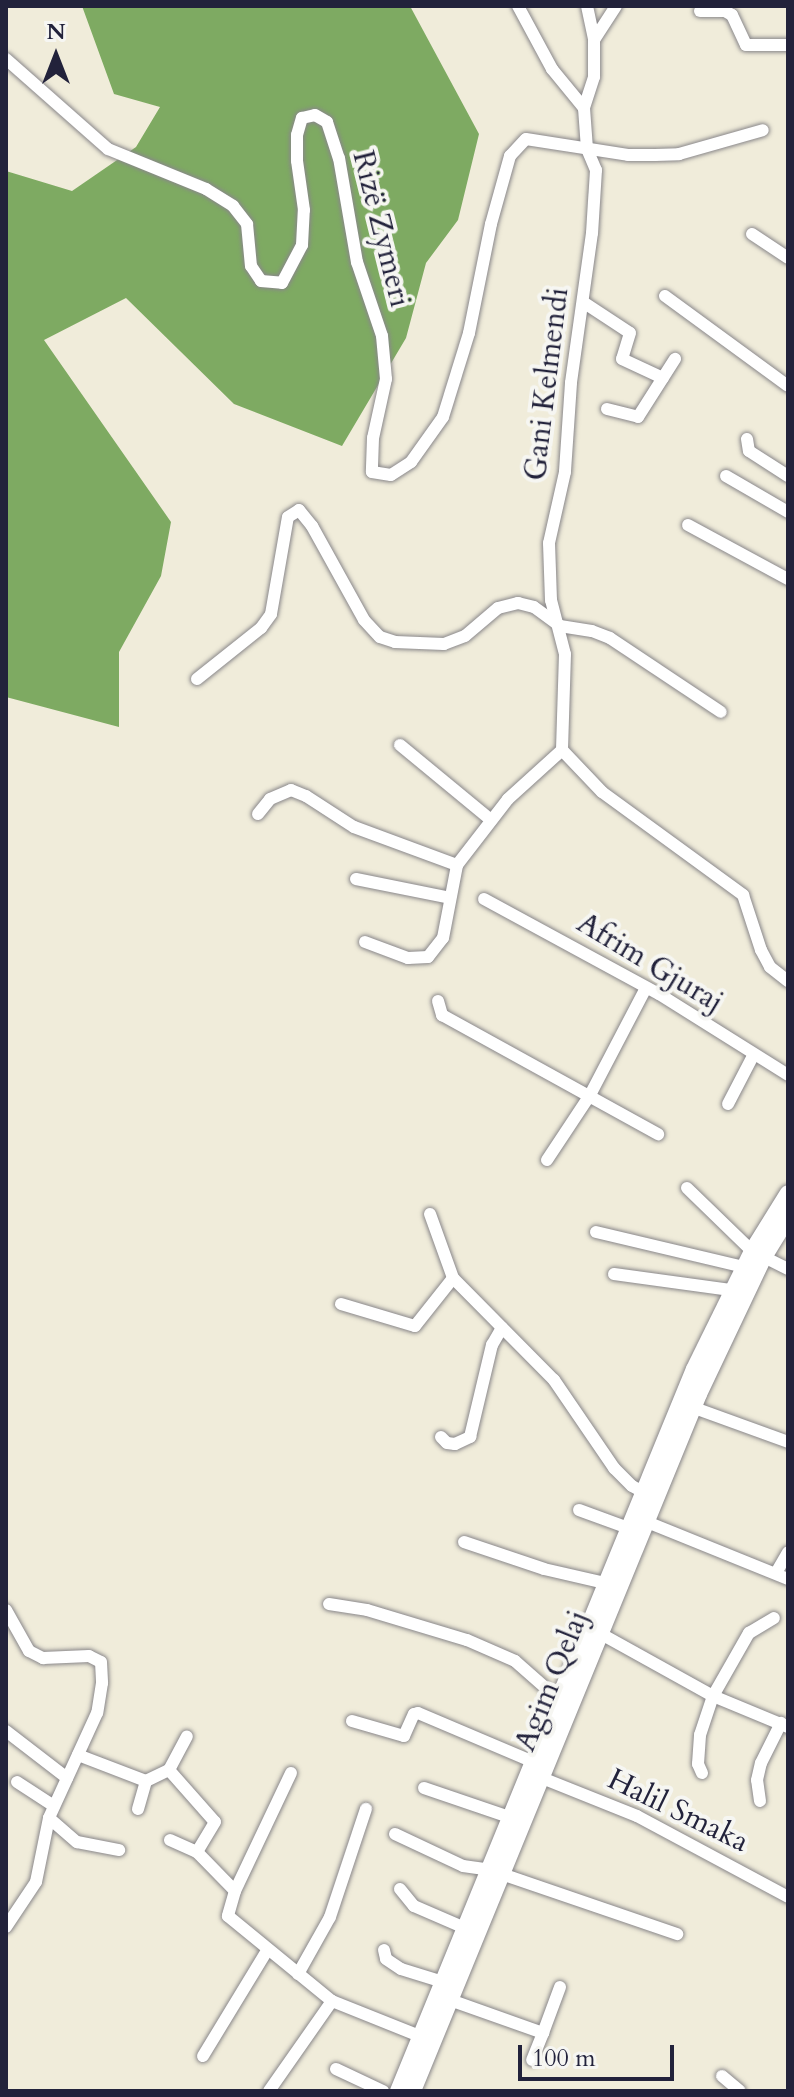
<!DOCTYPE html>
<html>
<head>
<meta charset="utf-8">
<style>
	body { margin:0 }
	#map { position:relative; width:794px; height:2097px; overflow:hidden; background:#f0ecda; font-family:Cardo,serif }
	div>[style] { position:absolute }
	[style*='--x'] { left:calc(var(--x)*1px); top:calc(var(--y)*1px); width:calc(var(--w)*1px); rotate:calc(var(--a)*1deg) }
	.forest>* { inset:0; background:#7eaa62 }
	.roads { filter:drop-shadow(0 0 2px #89878a) drop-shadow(0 0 2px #89878a) }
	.minor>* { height:12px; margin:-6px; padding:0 6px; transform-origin:6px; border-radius:6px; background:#fff }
	.secondary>* { height:16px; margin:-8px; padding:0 8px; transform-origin:8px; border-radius:8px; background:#fff }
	span { translate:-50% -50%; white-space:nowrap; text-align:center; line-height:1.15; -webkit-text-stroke:8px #f6f6f2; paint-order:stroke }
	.street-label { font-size:30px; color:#22223b }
	.frame { position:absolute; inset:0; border:8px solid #22223b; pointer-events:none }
	.north { position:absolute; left:16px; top:16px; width:80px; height:80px; -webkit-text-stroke:6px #f6f6f2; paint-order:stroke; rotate:0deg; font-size:22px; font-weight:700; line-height:32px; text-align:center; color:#22223b }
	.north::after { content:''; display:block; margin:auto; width:28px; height:36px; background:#22223b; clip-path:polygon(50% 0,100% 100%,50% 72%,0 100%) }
	.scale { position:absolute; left:518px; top:2045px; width:156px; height:36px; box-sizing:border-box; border:4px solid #22223b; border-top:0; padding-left:10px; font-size:24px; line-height:28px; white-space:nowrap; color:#22223b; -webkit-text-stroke:6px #f6f6f2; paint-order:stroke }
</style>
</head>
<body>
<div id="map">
	<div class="forest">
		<div style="clip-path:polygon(82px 6px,410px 6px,479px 134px,458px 220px,426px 263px,406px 338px,342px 446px,234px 404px,126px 298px,44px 340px,171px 522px,161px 576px,119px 652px,119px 727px,6px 697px,6px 171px,72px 191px,136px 147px,160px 107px,114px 94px)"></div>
	</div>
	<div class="roads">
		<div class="minor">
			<div style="--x:518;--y:6;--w:72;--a:61.6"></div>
			<div style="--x:552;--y:69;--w:50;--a:50.6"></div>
			<div style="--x:587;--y:6;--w:35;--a:78"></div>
			<div style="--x:616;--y:6;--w:40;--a:122.9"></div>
			<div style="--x:594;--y:40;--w:37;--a:90"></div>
			<div style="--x:594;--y:77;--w:33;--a:108"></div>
			<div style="--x:584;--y:108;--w:41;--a:85.8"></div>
			<div style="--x:587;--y:149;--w:23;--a:67"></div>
			<div style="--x:596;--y:170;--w:63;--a:93.6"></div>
			<div style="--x:592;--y:233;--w:151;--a:98"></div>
			<div style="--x:571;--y:383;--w:89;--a:93.9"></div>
			<div style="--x:565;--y:472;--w:73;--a:102.7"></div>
			<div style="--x:549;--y:543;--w:57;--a:88"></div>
			<div style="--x:551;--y:600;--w:56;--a:75.5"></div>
			<div style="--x:565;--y:654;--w:96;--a:91.8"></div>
			<div style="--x:562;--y:750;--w:58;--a:46.4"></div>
			<div style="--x:602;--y:792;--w:175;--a:36.1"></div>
			<div style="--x:743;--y:895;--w:58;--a:71.9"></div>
			<div style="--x:761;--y:950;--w:19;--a:62"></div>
			<div style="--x:770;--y:967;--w:23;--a:38"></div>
			<div style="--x:700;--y:11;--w:25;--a:0"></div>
			<div style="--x:725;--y:11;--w:8;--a:30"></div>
			<div style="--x:732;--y:15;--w:33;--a:65"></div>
			<div style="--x:746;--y:45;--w:42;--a:0"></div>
			<div style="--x:6;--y:59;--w:136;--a:41.4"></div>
			<div style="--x:108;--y:149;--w:106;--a:22.2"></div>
			<div style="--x:206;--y:189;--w:32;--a:32"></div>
			<div style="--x:233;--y:206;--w:23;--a:52"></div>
			<div style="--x:247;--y:224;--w:42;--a:84.6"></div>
			<div style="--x:251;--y:266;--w:18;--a:56"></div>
			<div style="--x:261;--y:281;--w:21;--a:5"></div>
			<div style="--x:282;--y:283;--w:43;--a:-62.2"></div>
			<div style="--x:302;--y:245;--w:35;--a:-87"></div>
			<div style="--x:304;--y:210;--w:49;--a:-98.1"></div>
			<div style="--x:297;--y:161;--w:26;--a:-90"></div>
			<div style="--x:297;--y:135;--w:18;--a:-74"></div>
			<div style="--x:302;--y:118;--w:13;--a:-13"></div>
			<div style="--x:315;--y:115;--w:14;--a:30"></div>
			<div style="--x:327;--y:122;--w:38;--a:72"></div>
			<div style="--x:339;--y:158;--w:106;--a:80.2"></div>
			<div style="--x:357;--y:262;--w:78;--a:71.3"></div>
			<div style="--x:382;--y:336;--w:43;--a:84.7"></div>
			<div style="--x:386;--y:379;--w:60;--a:102.4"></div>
			<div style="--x:373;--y:438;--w:34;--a:92"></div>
			<div style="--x:372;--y:472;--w:19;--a:9"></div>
			<div style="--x:391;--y:475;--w:24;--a:-33"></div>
			<div style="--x:411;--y:462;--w:55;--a:-54.6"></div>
			<div style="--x:443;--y:417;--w:88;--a:-72.8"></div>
			<div style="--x:469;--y:333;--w:111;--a:-78.6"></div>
			<div style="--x:491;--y:224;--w:71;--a:-74.4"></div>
			<div style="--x:510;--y:156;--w:23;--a:-47"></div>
			<div style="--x:526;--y:139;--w:103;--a:8.9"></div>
			<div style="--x:628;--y:155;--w:27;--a:0"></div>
			<div style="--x:655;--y:155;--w:24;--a:-2"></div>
			<div style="--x:679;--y:154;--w:87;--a:-15.9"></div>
			<div style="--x:752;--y:234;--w:43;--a:33.7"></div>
			<div style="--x:665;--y:296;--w:152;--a:36.2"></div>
			<div style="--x:583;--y:302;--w:56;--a:33.4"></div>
			<div style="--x:630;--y:333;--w:27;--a:107"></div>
			<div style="--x:622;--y:359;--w:45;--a:24.9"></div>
			<div style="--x:607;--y:409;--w:32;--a:14"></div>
			<div style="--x:638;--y:417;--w:69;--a:-57.5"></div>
			<div style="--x:747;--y:439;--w:12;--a:81"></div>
			<div style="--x:749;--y:451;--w:46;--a:32.7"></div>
			<div style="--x:726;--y:476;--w:72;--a:30.1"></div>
			<div style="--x:688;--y:525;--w:114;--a:28.4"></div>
			<div style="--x:197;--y:679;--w:82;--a:-38.6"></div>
			<div style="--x:261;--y:628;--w:17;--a:-54"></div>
			<div style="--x:271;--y:614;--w:98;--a:-80.1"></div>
			<div style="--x:288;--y:517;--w:13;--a:-32"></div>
			<div style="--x:299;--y:510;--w:21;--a:51"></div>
			<div style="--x:312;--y:526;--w:107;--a:61"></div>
			<div style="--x:364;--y:620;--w:23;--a:47"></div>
			<div style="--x:380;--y:637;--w:16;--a:18"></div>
			<div style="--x:395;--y:642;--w:49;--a:2.3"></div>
			<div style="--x:444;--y:644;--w:22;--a:-21"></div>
			<div style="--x:465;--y:636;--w:43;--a:-40.3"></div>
			<div style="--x:498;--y:608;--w:21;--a:-14"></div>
			<div style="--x:518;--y:603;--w:16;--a:14"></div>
			<div style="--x:534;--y:607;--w:32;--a:36"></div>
			<div style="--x:560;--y:626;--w:32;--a:9"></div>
			<div style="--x:592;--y:631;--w:19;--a:21"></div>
			<div style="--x:610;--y:638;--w:133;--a:33.7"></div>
			<div style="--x:400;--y:745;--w:118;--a:39.5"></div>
			<div style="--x:258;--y:814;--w:19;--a:-51"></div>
			<div style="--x:270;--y:799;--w:23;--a:-23"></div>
			<div style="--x:291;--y:790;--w:16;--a:22"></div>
			<div style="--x:306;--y:796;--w:57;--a:32.9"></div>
			<div style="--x:354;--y:827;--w:110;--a:20.3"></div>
			<div style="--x:356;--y:879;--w:96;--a:11.4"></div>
			<div style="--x:484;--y:899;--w:199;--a:28.5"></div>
			<div style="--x:659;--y:994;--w:152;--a:32.1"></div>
			<div style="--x:365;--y:942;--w:46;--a:20.4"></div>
			<div style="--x:408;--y:958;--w:20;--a:-3"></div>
			<div style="--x:428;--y:957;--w:24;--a:-52"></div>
			<div style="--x:443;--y:938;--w:74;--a:-79.1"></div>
			<div style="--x:457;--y:865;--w:83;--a:-52.3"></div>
			<div style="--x:508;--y:799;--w:73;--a:-42.2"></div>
			<div style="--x:438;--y:1001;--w:15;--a:74"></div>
			<div style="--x:442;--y:1015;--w:247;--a:28.9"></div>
			<div style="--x:728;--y:1104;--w:54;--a:-62.5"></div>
			<div style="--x:547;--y:1160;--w:78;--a:-56.5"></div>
			<div style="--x:590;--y:1095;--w:121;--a:-62.4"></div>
			<div style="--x:687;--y:1188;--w:91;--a:44.1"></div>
			<div style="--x:752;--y:1251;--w:40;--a:26.6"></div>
			<div style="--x:430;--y:1214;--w:68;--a:70.2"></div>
			<div style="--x:453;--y:1278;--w:144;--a:45.3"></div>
			<div style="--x:554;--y:1380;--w:107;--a:55.7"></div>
			<div style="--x:614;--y:1468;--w:25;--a:45"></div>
			<div style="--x:632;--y:1486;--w:21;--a:28"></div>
			<div style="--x:596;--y:1232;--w:152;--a:13.3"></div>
			<div style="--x:614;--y:1274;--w:125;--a:7.8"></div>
			<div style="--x:341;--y:1304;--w:77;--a:16.6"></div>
			<div style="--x:415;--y:1326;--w:61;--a:-51.6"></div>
			<div style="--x:686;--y:1405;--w:109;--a:19.9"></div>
			<div style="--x:441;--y:1437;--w:8;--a:45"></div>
			<div style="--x:447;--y:1443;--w:8;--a:7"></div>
			<div style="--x:455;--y:1444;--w:17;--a:-25"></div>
			<div style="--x:470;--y:1437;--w:95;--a:-76.6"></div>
			<div style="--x:492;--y:1345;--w:20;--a:-60"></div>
			<div style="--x:579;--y:1510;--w:55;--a:20.1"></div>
			<div style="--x:647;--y:1522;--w:152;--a:22"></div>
			<div style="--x:464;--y:1542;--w:84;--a:18.6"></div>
			<div style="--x:544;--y:1569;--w:72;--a:12.9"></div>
			<div style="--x:776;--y:1573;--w:24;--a:-60"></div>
			<div style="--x:329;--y:1604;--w:38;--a:9"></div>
			<div style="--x:367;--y:1610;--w:104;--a:16.7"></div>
			<div style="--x:467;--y:1640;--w:52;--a:23.6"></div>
			<div style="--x:515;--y:1661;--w:65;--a:41.3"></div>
			<div style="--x:6;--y:1610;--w:47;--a:60.7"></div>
			<div style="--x:29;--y:1651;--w:16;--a:27"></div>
			<div style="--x:43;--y:1658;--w:46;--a:-2.5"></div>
			<div style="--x:89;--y:1656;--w:13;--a:27"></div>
			<div style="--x:101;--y:1662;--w:21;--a:87"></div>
			<div style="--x:102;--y:1683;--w:30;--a:99"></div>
			<div style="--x:97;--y:1713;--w:115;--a:114.6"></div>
			<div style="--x:49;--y:1818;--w:65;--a:101.5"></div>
			<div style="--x:36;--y:1882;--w:54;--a:123.7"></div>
			<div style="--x:594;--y:1630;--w:136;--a:29"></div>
			<div style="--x:713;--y:1696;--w:81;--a:22.5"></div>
			<div style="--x:352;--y:1721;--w:54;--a:16.1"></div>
			<div style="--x:404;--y:1736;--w:24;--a:-66"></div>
			<div style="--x:414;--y:1714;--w:4;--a:-14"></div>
			<div style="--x:418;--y:1713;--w:130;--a:23"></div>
			<div style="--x:6;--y:1731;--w:77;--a:37.6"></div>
			<div style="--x:78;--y:1755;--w:73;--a:20.9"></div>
			<div style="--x:169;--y:1770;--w:38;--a:-62"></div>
			<div style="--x:291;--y:1773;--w:131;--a:115.4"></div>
			<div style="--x:235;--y:1891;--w:26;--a:106"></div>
			<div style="--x:228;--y:1916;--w:134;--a:39.3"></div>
			<div style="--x:332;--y:2001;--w:102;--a:21.8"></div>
			<div style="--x:702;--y:1773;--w:10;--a:-114"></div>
			<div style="--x:698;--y:1764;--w:29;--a:-86"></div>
			<div style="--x:700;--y:1735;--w:41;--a:-71.6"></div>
			<div style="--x:713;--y:1696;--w:73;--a:-60.3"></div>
			<div style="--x:749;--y:1633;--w:29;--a:-31"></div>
			<div style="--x:542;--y:1778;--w:102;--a:21.8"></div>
			<div style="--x:637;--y:1816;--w:171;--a:28.2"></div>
			<div style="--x:146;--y:1781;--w:25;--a:-26"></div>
			<div style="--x:169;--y:1770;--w:69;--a:48.5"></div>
			<div style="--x:215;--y:1822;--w:35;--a:121"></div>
			<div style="--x:17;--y:1782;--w:44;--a:33"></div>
			<div style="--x:424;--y:1788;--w:93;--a:18.8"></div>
			<div style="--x:760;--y:1801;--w:21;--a:-98"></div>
			<div style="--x:757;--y:1780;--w:17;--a:-77"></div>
			<div style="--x:761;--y:1763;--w:45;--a:-63.4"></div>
			<div style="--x:138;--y:1809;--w:29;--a:-74"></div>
			<div style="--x:49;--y:1818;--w:37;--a:41"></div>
			<div style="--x:77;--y:1842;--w:43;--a:10.8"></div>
			<div style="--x:395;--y:1834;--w:75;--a:25.2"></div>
			<div style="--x:463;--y:1866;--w:27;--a:8"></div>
			<div style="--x:490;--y:1870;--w:198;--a:18.9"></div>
			<div style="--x:170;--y:1840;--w:30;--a:24"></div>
			<div style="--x:197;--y:1852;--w:54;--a:45.7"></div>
			<div style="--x:400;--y:1889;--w:22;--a:51"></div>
			<div style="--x:414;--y:1906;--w:56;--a:23.3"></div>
			<div style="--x:384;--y:1950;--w:9;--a:77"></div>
			<div style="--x:386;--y:1959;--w:18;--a:34"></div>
			<div style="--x:401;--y:1969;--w:44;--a:17.2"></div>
			<div style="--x:298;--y:1974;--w:65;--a:-60.7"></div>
			<div style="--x:330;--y:1917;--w:114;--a:-71.6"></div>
			<div style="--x:450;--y:2000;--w:99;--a:19.5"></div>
			<div style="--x:543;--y:2033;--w:29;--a:112"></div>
			<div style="--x:543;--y:2033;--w:49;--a:-69.7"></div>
			<div style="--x:203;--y:2056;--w:125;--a:-58.7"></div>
			<div style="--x:336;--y:2069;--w:52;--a:25.1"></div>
			<div style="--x:722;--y:2076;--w:23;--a:40"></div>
			<div style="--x:269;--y:2091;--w:110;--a:-55"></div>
		</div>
		<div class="secondary">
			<div style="--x:398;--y:2091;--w:780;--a:-67.71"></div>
			<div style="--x:694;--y:1369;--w:131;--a:-63.8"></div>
			<div style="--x:752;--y:1251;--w:68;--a:-58.2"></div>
			<div style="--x:413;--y:2091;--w:753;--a:-67.69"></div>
			<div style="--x:699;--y:1394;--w:152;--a:-64.6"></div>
			<div style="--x:764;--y:1257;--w:46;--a:-58.4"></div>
		</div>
	</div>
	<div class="street-label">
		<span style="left:381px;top:229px;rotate:76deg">Rizë Zymeri</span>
		<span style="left:547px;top:384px;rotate:-83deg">Gani Kelmendi</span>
		<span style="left:650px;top:963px;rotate:31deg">Afrim Gjuraj</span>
		<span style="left:552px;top:1681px;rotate:-68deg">Agim Qelaj</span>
		<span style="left:678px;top:1811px;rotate:26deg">Halil Smaka</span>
	</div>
	<div class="frame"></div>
	<div class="north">N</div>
	<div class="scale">100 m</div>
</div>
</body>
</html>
